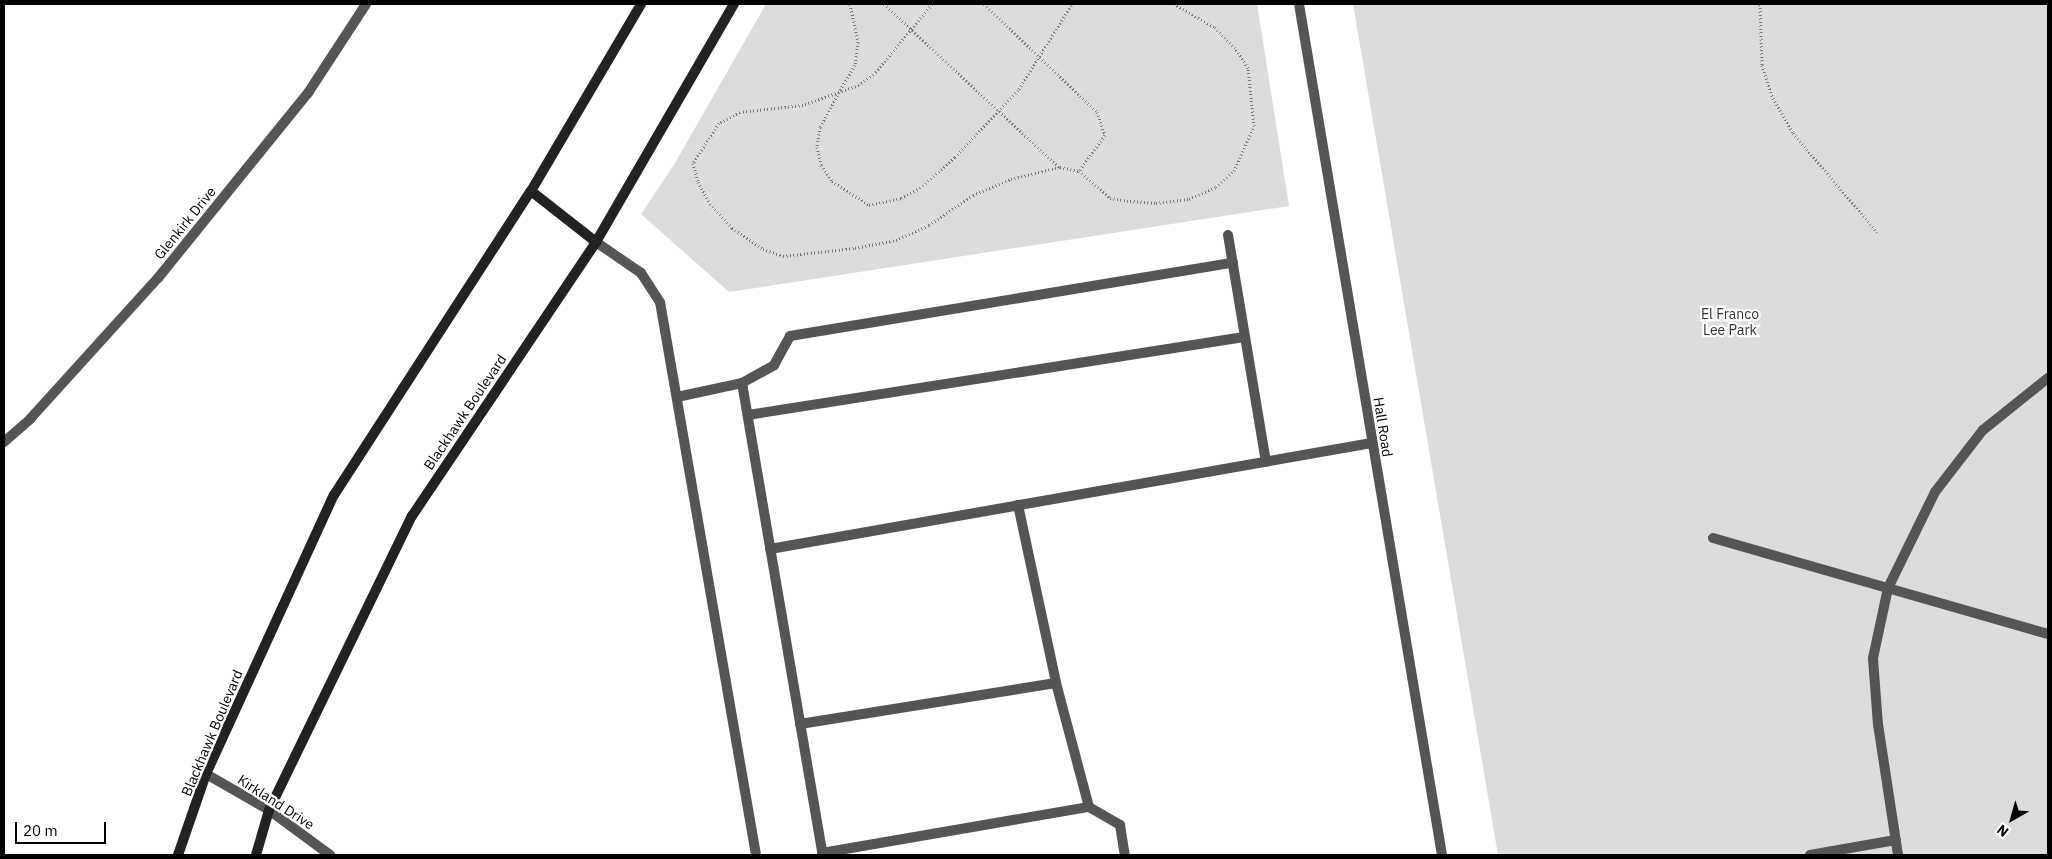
<!DOCTYPE html>
<html>
<head>
<meta charset="utf-8">
<style>
	body { margin:0 }
	#map { position:relative; width:2052px; height:859px; overflow:hidden; background:#fff; font-family:"IBM Plex Sans",sans-serif }
	div>[style] { position:absolute }
	[style*='--x'] { left:calc(var(--x)*1px); top:calc(var(--y)*1px); width:calc(var(--w)*1px); rotate:calc(var(--a)*1deg) }
	.green>* { inset:0; background:#dcdcdc }
	.path>* { height:3px; margin-top:-1.5px; transform-origin:0; background:repeating-linear-gradient(90deg,#777 0 1px,transparent 0 3.5px) }
	.lane>* { height:10px; margin:-5px; padding:0 5px; transform-origin:5px; border-radius:5px; background:#555 }
	.street>* { height:10px; margin:-5px; padding:0 5px; transform-origin:5px; border-radius:5px; background:#555 }
	.secondary>* { height:10px; margin:-5px; padding:0 5px; transform-origin:5px; border-radius:5px; background:#222 }
	span { translate:-50% -50%; white-space:nowrap; text-align:center; line-height:1.15; -webkit-text-stroke:4.5px #fff; paint-order:stroke }
	.street-label { font-size:14px; color:#000 }
	.park-label { font-size:14px; color:#333 }
	.frame { position:absolute; inset:0; border:5px solid #000; pointer-events:none }
	.north { position:absolute; left:1987px; top:794px; width:50px; height:50px; -webkit-text-stroke:4px #fff; paint-order:stroke; rotate:218deg; font-size:14px; font-weight:700; line-height:20px; text-align:center; color:#000 }
	.north::after { content:''; display:block; margin:auto; width:18px; height:22px; background:#000; clip-path:polygon(50% 0,100% 100%,50% 72%,0 100%) }
	.scale { position:absolute; left:15px; top:822px; width:91px; height:22px; box-sizing:border-box; border:2px solid #000; border-top:0; padding-left:6px; font-size:15px; line-height:18px; white-space:nowrap; color:#000; -webkit-text-stroke:4px #fff; paint-order:stroke }
</style>
</head>
<body>
<div id="map">
	<div class="green">
		<div style="clip-path:polygon(766px 4px,1257px 4px,1289px 206px,729px 292px,641px 214px,675px 163px)"></div>
		<div style="clip-path:polygon(1353px 4px,2048px 4px,2048px 855px,1498px 855px)"></div>
	</div>
	<div class="path">
		<div style="--x:850;--y:4;--w:39;--a:78"></div>
		<div style="--x:858;--y:42;--w:23;--a:97"></div>
		<div style="--x:855;--y:65;--w:31;--a:121"></div>
		<div style="--x:839;--y:92;--w:38;--a:160"></div>
		<div style="--x:803;--y:105;--w:63;--a:173.7"></div>
		<div style="--x:740;--y:112;--w:24;--a:152"></div>
		<div style="--x:719;--y:123;--w:48;--a:123"></div>
		<div style="--x:693;--y:163;--w:20;--a:75"></div>
		<div style="--x:698;--y:182;--w:25;--a:61"></div>
		<div style="--x:710;--y:204;--w:33;--a:47"></div>
		<div style="--x:732;--y:228;--w:37;--a:34"></div>
		<div style="--x:763;--y:249;--w:21;--a:19"></div>
		<div style="--x:783;--y:256;--w:72;--a:-6.3"></div>
		<div style="--x:855;--y:248;--w:42;--a:-11"></div>
		<div style="--x:896;--y:240;--w:36;--a:-24"></div>
		<div style="--x:929;--y:225;--w:53;--a:-34.3"></div>
		<div style="--x:973;--y:195;--w:41;--a:-22.8"></div>
		<div style="--x:1011;--y:179;--w:50;--a:-13.8"></div>
		<div style="--x:1060;--y:167;--w:19;--a:12"></div>
		<div style="--x:1079;--y:171;--w:41;--a:41.1"></div>
		<div style="--x:1110;--y:198;--w:20;--a:9"></div>
		<div style="--x:1130;--y:201;--w:26;--a:4"></div>
		<div style="--x:1156;--y:203;--w:33;--a:-7"></div>
		<div style="--x:1189;--y:199;--w:30;--a:-24"></div>
		<div style="--x:1216;--y:187;--w:24;--a:-42"></div>
		<div style="--x:1234;--y:171;--w:49;--a:-66"></div>
		<div style="--x:1254;--y:126;--w:58;--a:-95.9"></div>
		<div style="--x:1248;--y:68;--w:24;--a:-123"></div>
		<div style="--x:1235;--y:48;--w:30;--a:-135"></div>
		<div style="--x:1214;--y:27;--w:46;--a:-150.1"></div>
		<div style="--x:884;--y:4;--w:239;--a:43"></div>
		<div style="--x:932;--y:4;--w:88;--a:129.5"></div>
		<div style="--x:876;--y:72;--w:21;--a:143"></div>
		<div style="--x:859;--y:85;--w:21;--a:161"></div>
		<div style="--x:839;--y:92;--w:40;--a:118"></div>
		<div style="--x:820;--y:127;--w:20;--a:99"></div>
		<div style="--x:817;--y:147;--w:18;--a:77"></div>
		<div style="--x:821;--y:165;--w:19;--a:55"></div>
		<div style="--x:832;--y:181;--w:44;--a:33"></div>
		<div style="--x:869;--y:205;--w:33;--a:-12"></div>
		<div style="--x:901;--y:198;--w:21;--a:-28"></div>
		<div style="--x:920;--y:188;--w:47;--a:-41.5"></div>
		<div style="--x:955;--y:157;--w:93;--a:-46.7"></div>
		<div style="--x:1019;--y:89;--w:100;--a:-58.1"></div>
		<div style="--x:984;--y:4;--w:156;--a:43.7"></div>
		<div style="--x:1097;--y:112;--w:24;--a:71"></div>
		<div style="--x:1105;--y:135;--w:44;--a:125.8"></div>
		<div style="--x:1760;--y:4;--w:61;--a:88.1"></div>
		<div style="--x:1762;--y:65;--w:35;--a:72"></div>
		<div style="--x:1773;--y:98;--w:40;--a:60.3"></div>
		<div style="--x:1793;--y:133;--w:130;--a:49.7"></div>
	</div>
	<div class="lane">
		<div style="--x:1228;--y:235;--w:230;--a:80.5"></div>
		<div style="--x:596;--y:242;--w:55;--a:34.6"></div>
		<div style="--x:641;--y:273;--w:35;--a:57"></div>
		<div style="--x:660;--y:302;--w:561;--a:80.15"></div>
		<div style="--x:742;--y:383;--w:479;--a:80.3"></div>
		<div style="--x:677;--y:397;--w:66;--a:-12.2"></div>
		<div style="--x:742;--y:383;--w:37;--a:-29"></div>
		<div style="--x:774;--y:365;--w:33;--a:-61"></div>
		<div style="--x:790;--y:336;--w:449;--a:-9.4"></div>
		<div style="--x:748;--y:415;--w:502;--a:-8.94"></div>
		<div style="--x:1018;--y:505;--w:182;--a:77.9"></div>
		<div style="--x:1056;--y:683;--w:128;--a:75.1"></div>
		<div style="--x:1089;--y:807;--w:36;--a:30"></div>
		<div style="--x:1120;--y:825;--w:30;--a:81"></div>
		<div style="--x:1713;--y:538;--w:348;--a:16"></div>
		<div style="--x:770;--y:549;--w:611;--a:-9.99"></div>
		<div style="--x:800;--y:724;--w:259;--a:-9.1"></div>
		<div style="--x:822;--y:853;--w:271;--a:-9.8"></div>
	</div>
	<div class="street">
		<div style="--x:1299;--y:4;--w:863;--a:80.46"></div>
		<div style="--x:4;--y:442;--w:35;--a:-41"></div>
		<div style="--x:30;--y:419;--w:190;--a:-47.8"></div>
		<div style="--x:158;--y:278;--w:238;--a:-51"></div>
		<div style="--x:308;--y:93;--w:106;--a:-56.9"></div>
		<div style="--x:206;--y:774;--w:73;--a:29.7"></div>
		<div style="--x:269;--y:810;--w:76;--a:36.4"></div>
		<div style="--x:1810;--y:855;--w:87;--a:-9.9"></div>
		<div style="--x:1898;--y:855;--w:132;--a:-98.7"></div>
		<div style="--x:1878;--y:725;--w:67;--a:-94.3"></div>
		<div style="--x:1873;--y:658;--w:72;--a:-77.9"></div>
		<div style="--x:1888;--y:588;--w:107;--a:-63.9"></div>
		<div style="--x:1935;--y:492;--w:78;--a:-52.3"></div>
		<div style="--x:1983;--y:430;--w:83;--a:-38.7"></div>
	</div>
	<div class="secondary">
		<div style="--x:531;--y:191;--w:83;--a:38.1"></div>
		<div style="--x:178;--y:855;--w:86;--a:-70.9"></div>
		<div style="--x:206;--y:774;--w:307;--a:-65.4"></div>
		<div style="--x:334;--y:495;--w:362;--a:-57.1"></div>
		<div style="--x:531;--y:191;--w:217;--a:-59.5"></div>
		<div style="--x:256;--y:855;--w:47;--a:-73.9"></div>
		<div style="--x:269;--y:810;--w:327;--a:-64.1"></div>
		<div style="--x:412;--y:516;--w:330;--a:-56.1"></div>
		<div style="--x:596;--y:242;--w:275;--a:-59.9"></div>
	</div>
	<div class="street-label">
		<span style="left:185px;top:223px;rotate:-51deg">Glenkirk Drive</span>
		<span style="left:465px;top:412px;rotate:-56deg">Blackhawk Boulevard</span>
		<span style="left:1383px;top:427px;rotate:81deg">Hall Road</span>
		<span style="left:212px;top:733px;rotate:-67deg">Blackhawk Boulevard</span>
		<span style="left:276px;top:802px;rotate:33deg">Kirkland Drive</span>
	</div>
	<div class="park-label">
		<span style="left:1730px;top:322px">El Franco<br>Lee Park</span>
	</div>
	<div class="frame"></div>
	<div class="north">N</div>
	<div class="scale">20 m</div>
</div>
</body>
</html>
